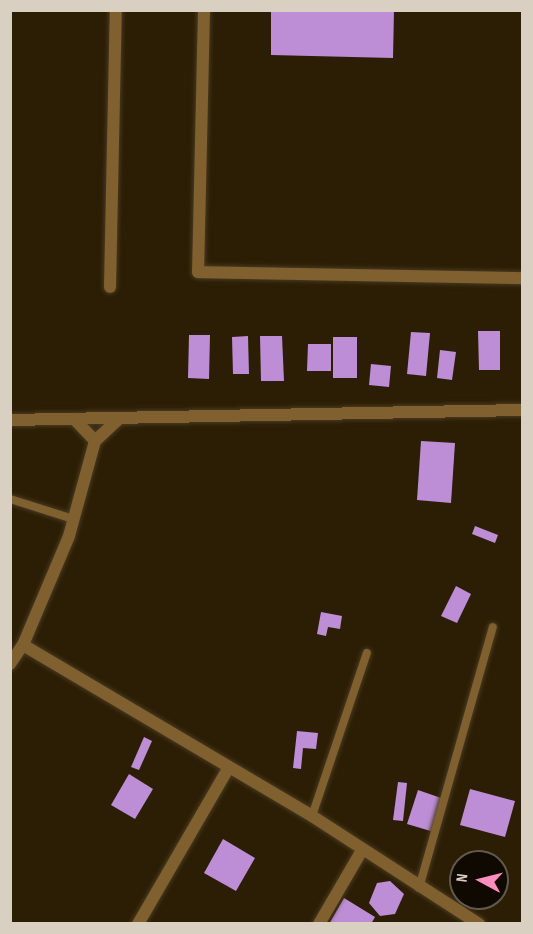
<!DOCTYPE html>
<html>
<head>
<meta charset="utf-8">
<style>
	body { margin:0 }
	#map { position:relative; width:533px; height:934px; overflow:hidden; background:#2c1e04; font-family:"Sofia Sans Condensed",sans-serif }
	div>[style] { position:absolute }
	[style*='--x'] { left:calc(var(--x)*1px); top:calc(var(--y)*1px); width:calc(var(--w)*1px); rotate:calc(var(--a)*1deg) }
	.building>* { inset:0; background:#bd8ed6 }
	.roads { filter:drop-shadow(0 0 2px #483a22) drop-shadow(0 0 2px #483a22) }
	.service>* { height:8px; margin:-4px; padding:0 4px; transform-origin:4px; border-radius:4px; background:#80602e }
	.minor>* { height:12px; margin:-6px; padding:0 6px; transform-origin:6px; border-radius:6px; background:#80602e }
	.tertiary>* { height:12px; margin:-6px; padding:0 6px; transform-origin:6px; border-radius:6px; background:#80602e }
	span { translate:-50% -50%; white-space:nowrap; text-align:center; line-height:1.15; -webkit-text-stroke:6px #100902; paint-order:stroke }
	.frame { position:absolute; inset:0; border:12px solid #dad0c1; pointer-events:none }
	.north { position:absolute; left:449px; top:850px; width:60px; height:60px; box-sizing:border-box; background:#100902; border:2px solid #61594e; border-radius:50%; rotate:277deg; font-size:16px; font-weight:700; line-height:24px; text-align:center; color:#dad0c1 }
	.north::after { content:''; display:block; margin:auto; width:21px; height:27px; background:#fd8ebe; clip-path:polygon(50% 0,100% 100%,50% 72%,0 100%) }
</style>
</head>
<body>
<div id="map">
	<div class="building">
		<div style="clip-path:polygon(271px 10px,394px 10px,393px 58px,271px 55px)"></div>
		<div style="clip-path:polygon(478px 331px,500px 331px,500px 370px,479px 370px)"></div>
		<div style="clip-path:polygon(411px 332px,430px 333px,426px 376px,407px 374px)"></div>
		<div style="clip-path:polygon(189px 335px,210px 335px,209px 379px,188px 378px)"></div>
		<div style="clip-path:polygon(248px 336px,249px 374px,233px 374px,232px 337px)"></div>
		<div style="clip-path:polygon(260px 336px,282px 336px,284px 381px,261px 381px)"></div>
		<div style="clip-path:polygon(333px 337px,357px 337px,357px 378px,333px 378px)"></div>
		<div style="clip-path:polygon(308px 344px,331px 344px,331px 371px,307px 371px)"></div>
		<div style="clip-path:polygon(440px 350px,456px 352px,452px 380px,437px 378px)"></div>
		<div style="clip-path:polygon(371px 364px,391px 366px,389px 387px,369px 385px)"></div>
		<div style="clip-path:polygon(421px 441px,455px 443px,451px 503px,417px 500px)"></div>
		<div style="clip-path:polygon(475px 526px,498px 535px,495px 543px,472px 534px)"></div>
		<div style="clip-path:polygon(456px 586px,471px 594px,457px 623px,441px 616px)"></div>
		<div style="clip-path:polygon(321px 612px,342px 616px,340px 629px,328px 627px,326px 636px,317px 634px)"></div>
		<div style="clip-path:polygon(297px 731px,318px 733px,316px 749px,303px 748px,301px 769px,293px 768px)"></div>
		<div style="clip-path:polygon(144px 737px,152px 741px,139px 770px,131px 767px)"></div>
		<div style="clip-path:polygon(129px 774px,153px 789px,135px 819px,111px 805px)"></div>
		<div style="clip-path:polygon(398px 782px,407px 783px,403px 821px,393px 820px)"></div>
		<div style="clip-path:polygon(470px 789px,515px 801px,505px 837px,460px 825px)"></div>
		<div style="clip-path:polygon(418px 790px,444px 799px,434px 832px,407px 824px)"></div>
		<div style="clip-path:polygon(223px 839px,255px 858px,236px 891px,204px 873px)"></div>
		<div style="clip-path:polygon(390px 881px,404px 894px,395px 914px,380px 916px,369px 903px,377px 883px)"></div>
		<div style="clip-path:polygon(344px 898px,375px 917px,371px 924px,329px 924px)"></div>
	</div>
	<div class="roads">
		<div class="service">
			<div style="--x:10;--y:499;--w:66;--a:17.6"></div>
			<div style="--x:312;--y:816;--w:172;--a:-71.4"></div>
			<div style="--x:419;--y:888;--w:271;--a:-74.2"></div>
		</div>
		<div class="minor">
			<div style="--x:204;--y:10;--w:262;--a:91.3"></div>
			<div style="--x:198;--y:272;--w:324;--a:1.1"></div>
			<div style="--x:110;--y:287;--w:277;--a:-88.8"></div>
			<div style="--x:23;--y:645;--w:336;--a:30.6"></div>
			<div style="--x:312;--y:816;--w:199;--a:32.9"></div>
			<div style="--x:138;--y:924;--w:181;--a:-59.9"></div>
			<div style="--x:319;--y:924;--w:86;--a:-59.8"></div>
		</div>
		<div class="tertiary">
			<div style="--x:10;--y:420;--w:512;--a:-1.12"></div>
			<div style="--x:75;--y:420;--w:29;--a:46"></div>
			<div style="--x:10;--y:664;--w:23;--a:-56"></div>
			<div style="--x:23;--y:645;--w:118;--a:-67.1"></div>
			<div style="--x:69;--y:536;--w:98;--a:-74.7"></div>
			<div style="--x:95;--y:441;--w:33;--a:-43"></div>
		</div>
	</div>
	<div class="frame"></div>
	<div class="north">N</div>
</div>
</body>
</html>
